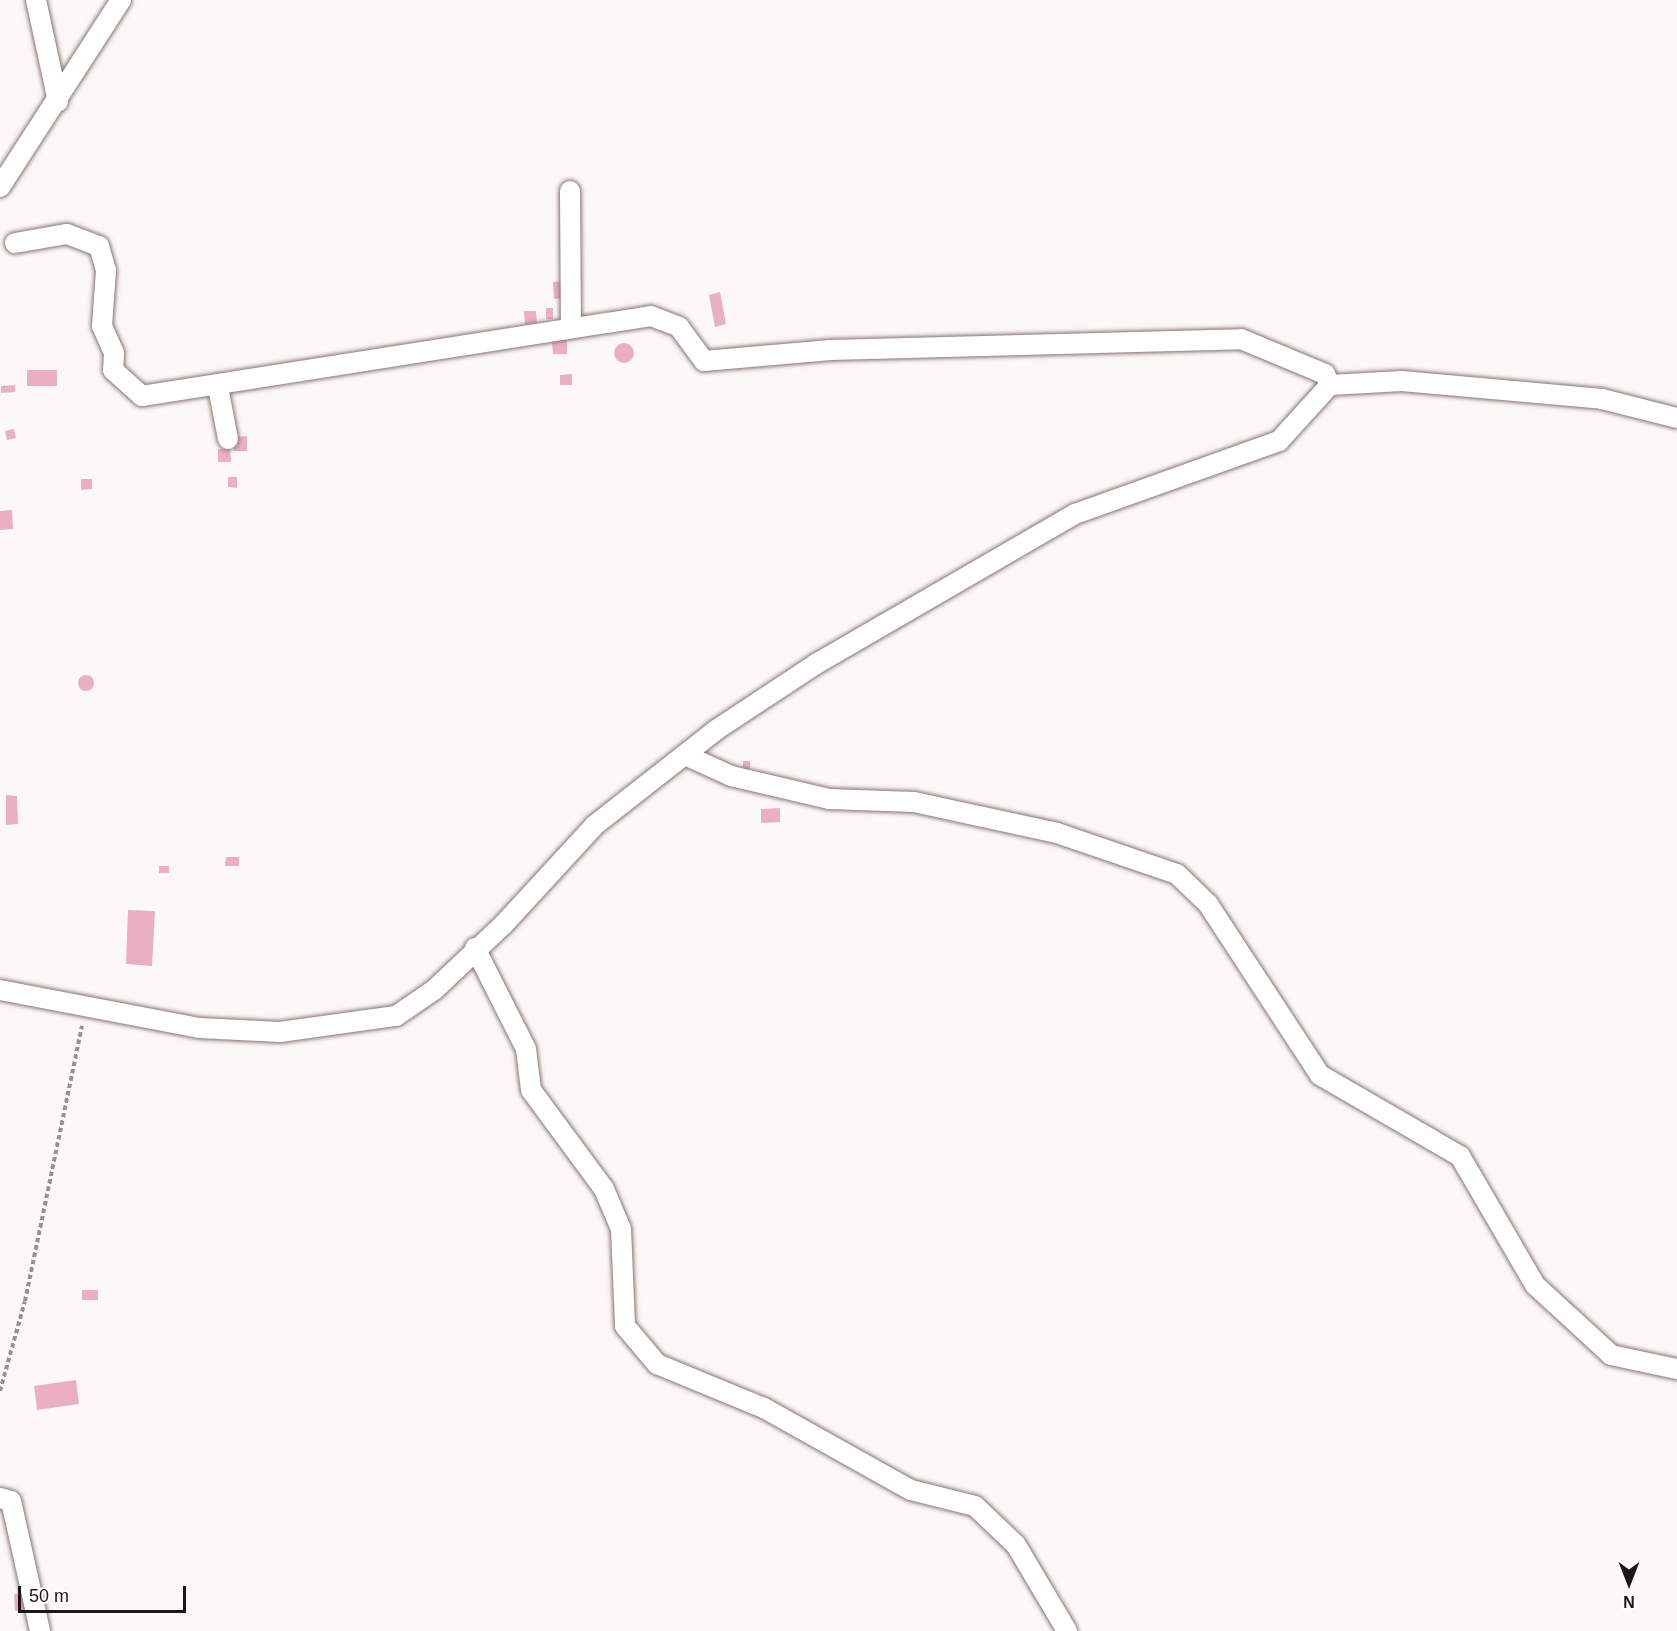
<!DOCTYPE html>
<html>
<head>
<meta charset="utf-8">
<style>
	body { margin:0 }
	#map { position:relative; width:1677px; height:1631px; overflow:hidden; background:#fcf8f7; font-family:Helvetica,sans-serif }
	div>[style] { position:absolute }
	[style*='--x'] { left:calc(var(--x)*1px); top:calc(var(--y)*1px); width:calc(var(--w)*1px); rotate:calc(var(--a)*1deg) }
	.building>* { inset:0; background:#ebafc4 }
	.round { border-radius:50% }
	.path>* { height:4px; margin-top:-2px; transform-origin:0; background:repeating-linear-gradient(90deg,#979290 0 4.5px,transparent 0 7.5px) }
	.roads { filter:drop-shadow(0 0 2px #877571) drop-shadow(0 0 2px #877571) }
	.street>* { height:20px; margin:-10px; padding:0 10px; transform-origin:10px; border-radius:10px; background:#fff }
	span { translate:-50% -50%; white-space:nowrap; text-align:center; line-height:1.15; -webkit-text-stroke:4.5px #fff; paint-order:stroke }
	.north { position:absolute; left:1599px; top:1553px; width:60px; height:60px; -webkit-text-stroke:4px #fff; paint-order:stroke; rotate:180deg; font-size:16px; font-weight:700; line-height:24px; text-align:center; color:#1d1614 }
	.north::after { content:''; display:block; margin:auto; width:21px; height:27px; background:#1d1614; clip-path:polygon(50% 0,100% 100%,50% 72%,0 100%) }
	.scale { position:absolute; left:18px; top:1586px; width:168px; height:27px; box-sizing:border-box; border:3px solid #1d1614; border-top:0; padding-left:8px; font-size:18px; line-height:21px; white-space:nowrap; color:#1d1614; -webkit-text-stroke:4px #fff; paint-order:stroke }
</style>
</head>
<body>
<div id="map">
	<div class="building">
		<div style="clip-path:polygon(564px 281px,566px 298px,554px 299px,553px 282px)"></div>
		<div style="clip-path:polygon(720px 292px,726px 324px,715px 327px,709px 295px)"></div>
		<div style="clip-path:polygon(546px 308px,553px 308px,553px 319px,546px 319px)"></div>
		<div style="clip-path:polygon(524px 311px,536px 311px,537px 323px,525px 324px)"></div>
		<div style="clip-path:polygon(552px 340px,567px 340px,567px 354px,553px 354px)"></div>
		<div class="round" style="left:614px;top:343px;width:20px;height:20px"></div>
		<div style="clip-path:polygon(27px 370px,57px 370px,57px 386px,27px 386px)"></div>
		<div style="clip-path:polygon(572px 374px,572px 385px,560px 385px,560px 375px)"></div>
		<div style="clip-path:polygon(15px 385px,15px 392px,1px 393px,1px 386px)"></div>
		<div style="clip-path:polygon(14px 429px,16px 438px,7px 440px,5px 431px)"></div>
		<div style="clip-path:polygon(247px 436px,247px 451px,234px 451px,233px 437px)"></div>
		<div style="clip-path:polygon(218px 449px,230px 449px,231px 462px,218px 462px)"></div>
		<div style="clip-path:polygon(228px 477px,237px 477px,237px 488px,228px 487px)"></div>
		<div style="clip-path:polygon(81px 479px,92px 479px,92px 489px,81px 490px)"></div>
		<div style="clip-path:polygon(12px 510px,13px 529px,0 530px,0 511px)"></div>
		<div class="round" style="left:78px;top:675px;width:16px;height:16px"></div>
		<div style="clip-path:polygon(743px 761px,750px 761px,750px 769px,743px 769px)"></div>
		<div style="clip-path:polygon(6px 795px,17px 796px,18px 824px,6px 825px)"></div>
		<div style="clip-path:polygon(780px 808px,780px 822px,761px 823px,761px 809px)"></div>
		<div style="clip-path:polygon(226px 857px,239px 857px,239px 866px,225px 866px)"></div>
		<div style="clip-path:polygon(159px 866px,169px 866px,169px 873px,159px 873px)"></div>
		<div style="clip-path:polygon(128px 910px,155px 911px,152px 966px,126px 964px)"></div>
		<div style="clip-path:polygon(82px 1290px,98px 1290px,98px 1300px,82px 1300px)"></div>
		<div style="clip-path:polygon(76px 1380px,79px 1404px,37px 1410px,34px 1386px)"></div>
		<div style="clip-path:polygon(26px 1593px,28px 1610px,15px 1611px,14px 1594px)"></div>
	</div>
	<div class="path">
		<div style="--x:0;--y:1391;--w:93;--a:-74.5"></div>
		<div style="--x:25;--y:1301;--w:281;--a:-78.3"></div>
	</div>
	<div class="roads">
		<div class="street">
			<div style="--x:36;--y:0;--w:104;--a:77.8"></div>
			<div style="--x:0;--y:187;--w:223;--a:-57.1"></div>
			<div style="--x:570;--y:191;--w:135;--a:89.6"></div>
			<div style="--x:15;--y:243;--w:53;--a:-9.8"></div>
			<div style="--x:67;--y:234;--w:34;--a:21"></div>
			<div style="--x:99;--y:246;--w:26;--a:74"></div>
			<div style="--x:106;--y:271;--w:55;--a:94.2"></div>
			<div style="--x:102;--y:326;--w:30;--a:66"></div>
			<div style="--x:114;--y:353;--w:17;--a:93"></div>
			<div style="--x:113;--y:370;--w:39;--a:42"></div>
			<div style="--x:142;--y:396;--w:515;--a:-8.93"></div>
			<div style="--x:651;--y:316;--w:30;--a:21"></div>
			<div style="--x:679;--y:327;--w:42;--a:53.7"></div>
			<div style="--x:704;--y:361;--w:127;--a:-5"></div>
			<div style="--x:831;--y:350;--w:410;--a:-1.5"></div>
			<div style="--x:1241;--y:339;--w:91;--a:22.6"></div>
			<div style="--x:1325;--y:374;--w:12;--a:66"></div>
			<div style="--x:218;--y:387;--w:53;--a:79.1"></div>
			<div style="--x:685;--y:755;--w:51;--a:24.5"></div>
			<div style="--x:731;--y:776;--w:101;--a:13.2"></div>
			<div style="--x:829;--y:799;--w:85;--a:2"></div>
			<div style="--x:914;--y:802;--w:146;--a:12.2"></div>
			<div style="--x:1057;--y:833;--w:127;--a:18.9"></div>
			<div style="--x:1177;--y:874;--w:43;--a:44.1"></div>
			<div style="--x:1208;--y:904;--w:204;--a:56.8"></div>
			<div style="--x:1320;--y:1075;--w:162;--a:30.1"></div>
			<div style="--x:1460;--y:1156;--w:149;--a:59.8"></div>
			<div style="--x:1535;--y:1285;--w:103;--a:42.6"></div>
			<div style="--x:1611;--y:1355;--w:67;--a:12"></div>
			<div style="--x:475;--y:948;--w:113;--a:63.2"></div>
			<div style="--x:526;--y:1049;--w:41;--a:83"></div>
			<div style="--x:531;--y:1090;--w:123;--a:53.6"></div>
			<div style="--x:604;--y:1189;--w:43;--a:67"></div>
			<div style="--x:621;--y:1229;--w:97;--a:87.6"></div>
			<div style="--x:625;--y:1326;--w:50;--a:49.9"></div>
			<div style="--x:657;--y:1364;--w:116;--a:22.4"></div>
			<div style="--x:764;--y:1408;--w:168;--a:29.2"></div>
			<div style="--x:911;--y:1490;--w:66;--a:14"></div>
			<div style="--x:975;--y:1506;--w:57;--a:43.6"></div>
			<div style="--x:1016;--y:1545;--w:100;--a:59.3"></div>
			<div style="--x:0;--y:990;--w:203;--a:10.8"></div>
			<div style="--x:199;--y:1028;--w:81;--a:2.8"></div>
			<div style="--x:280;--y:1032;--w:117;--a:-7.9"></div>
			<div style="--x:396;--y:1016;--w:46;--a:-34.4"></div>
			<div style="--x:434;--y:990;--w:96;--a:-43.3"></div>
			<div style="--x:504;--y:924;--w:134;--a:-47.4"></div>
			<div style="--x:595;--y:825;--w:154;--a:-38.1"></div>
			<div style="--x:716;--y:730;--w:120;--a:-33.4"></div>
			<div style="--x:816;--y:664;--w:299;--a:-30.1"></div>
			<div style="--x:1075;--y:514;--w:217;--a:-19.7"></div>
			<div style="--x:1279;--y:441;--w:76;--a:-47.7"></div>
			<div style="--x:1330;--y:385;--w:72;--a:-3.2"></div>
			<div style="--x:1402;--y:381;--w:201;--a:5.1"></div>
			<div style="--x:1602;--y:399;--w:77;--a:14.2"></div>
			<div style="--x:0;--y:1498;--w:11;--a:15"></div>
			<div style="--x:11;--y:1501;--w:133;--a:77.4"></div>
		</div>
	</div>
	<div class="north">N</div>
	<div class="scale">50 m</div>
</div>
</body>
</html>
